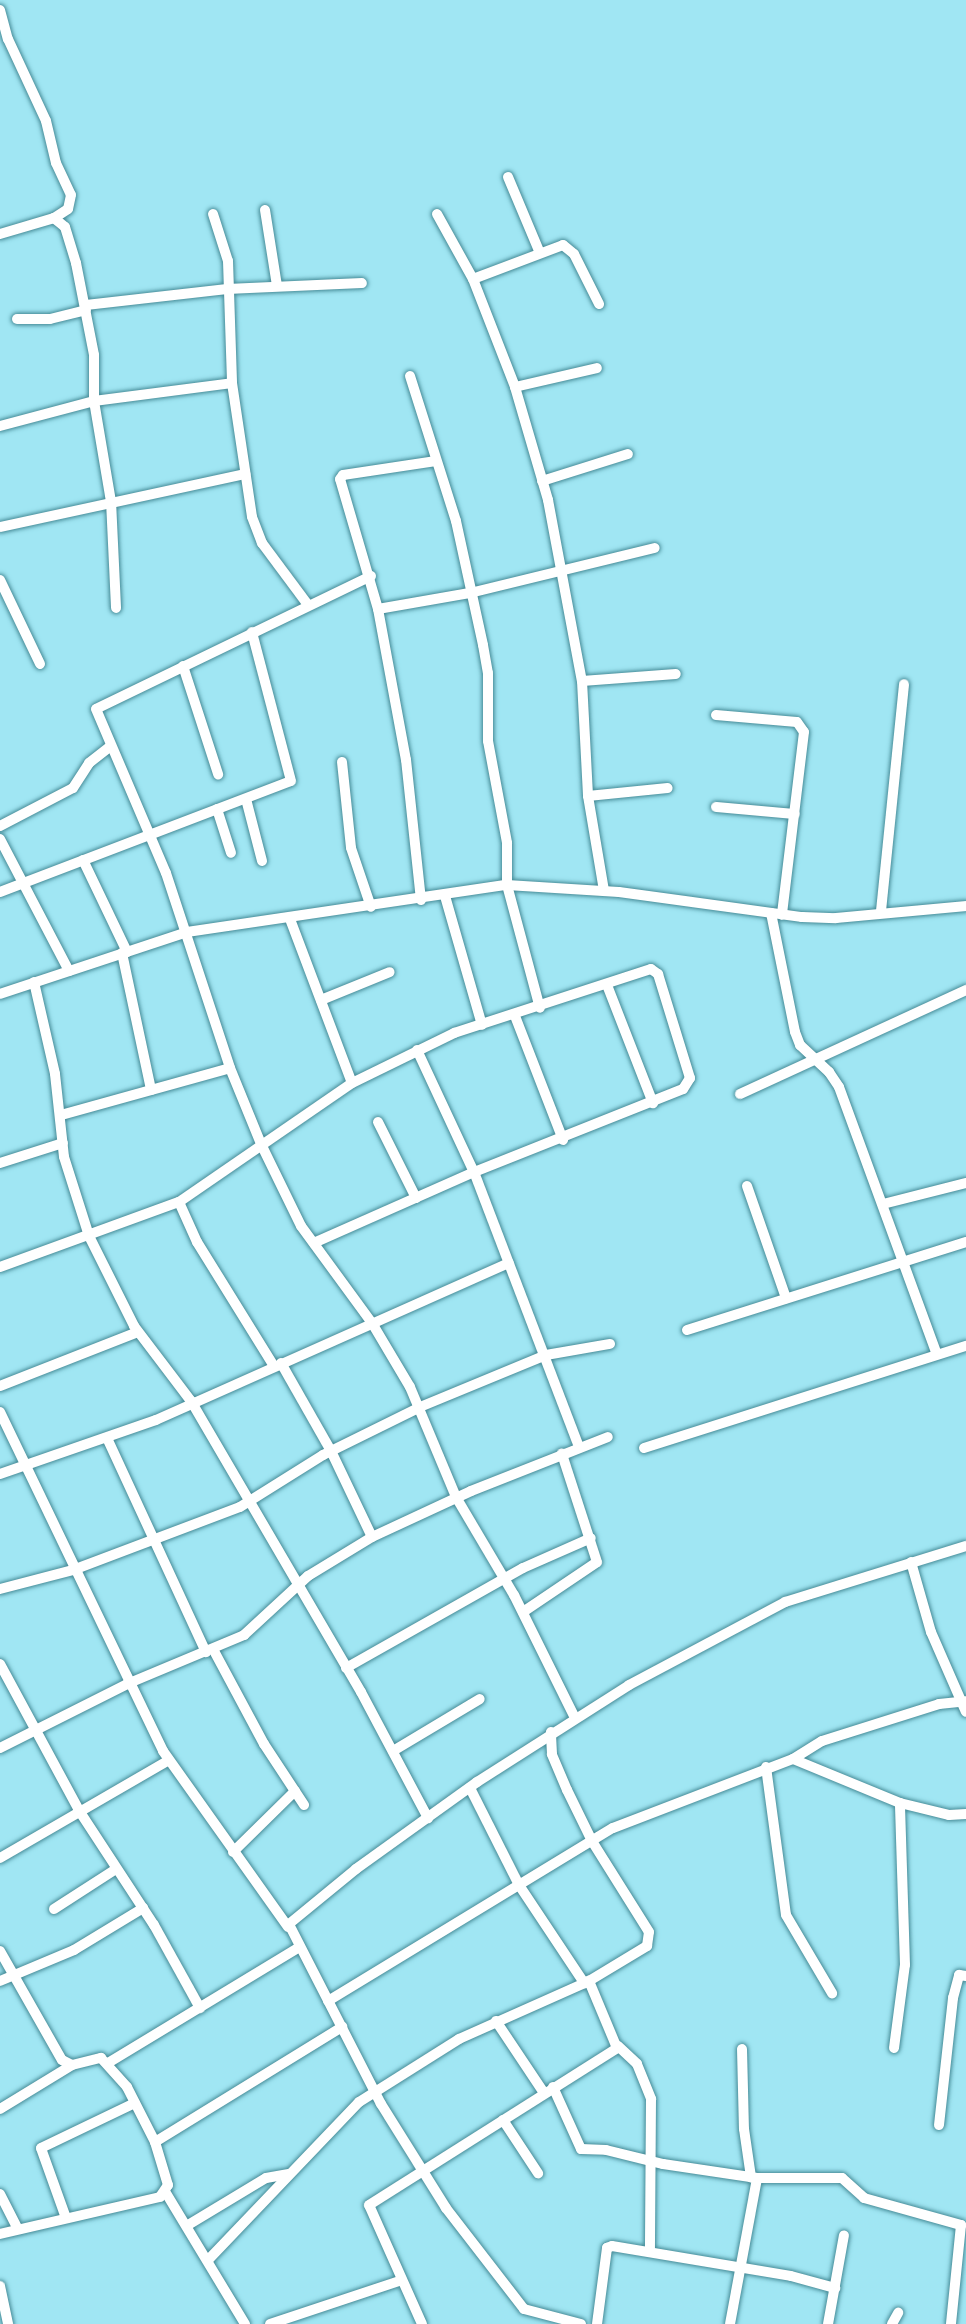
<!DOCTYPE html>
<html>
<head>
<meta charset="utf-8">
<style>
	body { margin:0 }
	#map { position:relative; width:966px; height:2324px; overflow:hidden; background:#a0e6f3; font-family:"Roboto Condensed",sans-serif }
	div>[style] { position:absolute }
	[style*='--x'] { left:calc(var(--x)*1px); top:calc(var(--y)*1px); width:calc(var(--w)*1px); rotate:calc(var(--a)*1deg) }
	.roads { filter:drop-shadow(0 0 2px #468b97) drop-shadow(0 0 2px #468b97) }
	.minor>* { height:10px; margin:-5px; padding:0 5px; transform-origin:5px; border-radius:5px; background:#fff }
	span { translate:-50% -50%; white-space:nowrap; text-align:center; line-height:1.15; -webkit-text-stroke:5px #effcff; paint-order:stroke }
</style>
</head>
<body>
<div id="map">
	<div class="roads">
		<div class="minor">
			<div style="--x:0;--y:10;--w:30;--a:75"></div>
			<div style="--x:8;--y:39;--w:90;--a:65.1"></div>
			<div style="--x:46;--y:121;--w:43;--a:76.6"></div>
			<div style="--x:56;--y:163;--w:35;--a:65"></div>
			<div style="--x:71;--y:195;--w:14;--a:102"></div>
			<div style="--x:68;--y:209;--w:17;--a:147"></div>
			<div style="--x:508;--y:177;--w:82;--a:67.2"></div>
			<div style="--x:265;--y:210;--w:77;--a:81"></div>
			<div style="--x:213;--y:214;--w:49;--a:72.3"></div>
			<div style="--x:228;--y:261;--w:122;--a:88.1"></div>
			<div style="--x:232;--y:383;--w:135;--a:81.5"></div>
			<div style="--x:252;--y:517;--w:28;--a:69"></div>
			<div style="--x:262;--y:543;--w:77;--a:53.4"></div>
			<div style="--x:437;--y:214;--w:74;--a:61"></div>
			<div style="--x:473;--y:279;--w:116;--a:68.7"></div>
			<div style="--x:515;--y:387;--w:118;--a:73.7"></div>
			<div style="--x:548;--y:500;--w:184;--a:79.4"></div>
			<div style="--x:582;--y:681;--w:115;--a:87"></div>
			<div style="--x:588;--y:796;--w:96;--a:80.4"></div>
			<div style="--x:0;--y:234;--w:56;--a:-16.5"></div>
			<div style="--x:54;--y:218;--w:14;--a:39"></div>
			<div style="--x:65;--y:227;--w:38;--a:73"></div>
			<div style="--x:76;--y:263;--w:94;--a:78.9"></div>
			<div style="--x:94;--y:355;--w:46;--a:90"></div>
			<div style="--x:94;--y:401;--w:101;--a:80.4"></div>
			<div style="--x:111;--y:501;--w:107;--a:87.3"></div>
			<div style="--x:473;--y:279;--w:96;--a:-20.7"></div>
			<div style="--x:563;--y:245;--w:14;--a:39"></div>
			<div style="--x:574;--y:254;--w:56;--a:63.4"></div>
			<div style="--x:86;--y:305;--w:142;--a:-6.5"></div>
			<div style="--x:227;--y:289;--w:135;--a:-2.5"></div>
			<div style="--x:17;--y:319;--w:33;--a:0"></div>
			<div style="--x:50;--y:319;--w:37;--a:-14"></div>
			<div style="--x:410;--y:376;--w:152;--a:72.4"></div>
			<div style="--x:456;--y:521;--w:127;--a:77.7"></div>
			<div style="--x:483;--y:645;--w:28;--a:80"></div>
			<div style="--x:488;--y:673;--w:68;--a:90"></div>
			<div style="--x:488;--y:741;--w:104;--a:79.4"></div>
			<div style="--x:507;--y:843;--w:42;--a:90"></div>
			<div style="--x:507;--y:885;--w:127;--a:75"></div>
			<div style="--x:515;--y:387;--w:84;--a:-13"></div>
			<div style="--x:0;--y:426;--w:97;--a:-14.9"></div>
			<div style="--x:94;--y:401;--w:139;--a:-7.4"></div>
			<div style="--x:542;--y:481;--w:90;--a:-17.4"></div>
			<div style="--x:0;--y:527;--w:251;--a:-12.2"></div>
			<div style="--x:371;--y:576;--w:305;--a:154.2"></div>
			<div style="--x:96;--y:709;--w:178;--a:66.9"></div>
			<div style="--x:166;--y:873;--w:205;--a:71.8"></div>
			<div style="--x:230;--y:1068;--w:82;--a:67.8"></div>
			<div style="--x:261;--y:1144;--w:91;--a:64"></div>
			<div style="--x:301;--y:1226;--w:120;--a:53.8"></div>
			<div style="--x:372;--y:1323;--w:74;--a:59.3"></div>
			<div style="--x:410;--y:1387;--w:119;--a:67.3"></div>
			<div style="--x:456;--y:1497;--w:114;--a:59.4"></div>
			<div style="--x:514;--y:1595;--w:135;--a:63.6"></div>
			<div style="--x:0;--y:580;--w:93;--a:64.5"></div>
			<div style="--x:378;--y:609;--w:93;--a:-9.9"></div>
			<div style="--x:470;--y:593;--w:190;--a:-13.7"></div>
			<div style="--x:183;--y:666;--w:114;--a:72"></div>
			<div style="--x:582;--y:681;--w:94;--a:-4.3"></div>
			<div style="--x:716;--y:715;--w:81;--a:4.9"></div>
			<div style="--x:797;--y:722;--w:12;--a:55"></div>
			<div style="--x:804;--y:732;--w:184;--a:96.9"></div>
			<div style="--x:342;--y:762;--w:86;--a:84"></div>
			<div style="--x:351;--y:848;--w:62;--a:71.3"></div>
			<div style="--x:588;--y:796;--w:80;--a:-5.7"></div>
			<div style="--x:246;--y:799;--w:64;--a:75.5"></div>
			<div style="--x:716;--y:807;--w:79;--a:5.1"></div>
			<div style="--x:217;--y:809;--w:46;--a:72.3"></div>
			<div style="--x:0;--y:826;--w:82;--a:-27.5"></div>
			<div style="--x:73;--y:788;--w:30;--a:-57"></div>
			<div style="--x:89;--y:763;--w:28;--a:-38"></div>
			<div style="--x:0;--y:839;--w:149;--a:62.4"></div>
			<div style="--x:83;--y:860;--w:102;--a:64.4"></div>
			<div style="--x:0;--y:892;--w:311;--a:-20.9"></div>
			<div style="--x:291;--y:781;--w:154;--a:-104.7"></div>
			<div style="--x:445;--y:896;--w:134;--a:74"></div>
			<div style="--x:421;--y:900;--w:141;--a:-96.1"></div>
			<div style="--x:406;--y:760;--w:154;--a:-100.5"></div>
			<div style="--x:378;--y:609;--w:135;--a:-106.3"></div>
			<div style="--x:340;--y:479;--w:5;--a:-53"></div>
			<div style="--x:343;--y:475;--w:94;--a:-8.6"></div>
			<div style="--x:881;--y:911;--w:228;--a:-84.2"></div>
			<div style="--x:771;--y:913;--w:121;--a:78.6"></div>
			<div style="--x:795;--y:1032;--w:14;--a:69"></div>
			<div style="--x:800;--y:1045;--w:40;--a:43"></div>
			<div style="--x:829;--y:1072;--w:18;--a:56"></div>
			<div style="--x:839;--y:1087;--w:282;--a:69.9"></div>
			<div style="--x:290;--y:919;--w:175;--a:69.3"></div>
			<div style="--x:122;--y:953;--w:140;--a:78"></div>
			<div style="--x:34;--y:982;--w:94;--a:77.1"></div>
			<div style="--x:55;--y:1074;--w:83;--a:83.8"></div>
			<div style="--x:64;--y:1157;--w:83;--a:72.4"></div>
			<div style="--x:89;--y:1236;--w:101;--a:63.4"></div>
			<div style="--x:134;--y:1326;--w:94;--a:52.8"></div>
			<div style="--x:191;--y:1401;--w:337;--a:59.7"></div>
			<div style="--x:361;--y:1692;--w:143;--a:62"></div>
			<div style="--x:607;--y:985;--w:127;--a:68.7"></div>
			<div style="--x:0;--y:994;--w:197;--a:-18.3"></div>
			<div style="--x:187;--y:932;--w:323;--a:-8.4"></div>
			<div style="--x:507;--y:885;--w:112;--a:3.6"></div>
			<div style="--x:619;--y:892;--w:185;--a:7.8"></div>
			<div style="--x:802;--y:917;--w:34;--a:2"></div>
			<div style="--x:836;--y:918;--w:131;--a:-5.3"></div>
			<div style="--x:321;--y:1000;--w:74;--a:-22.1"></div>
			<div style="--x:515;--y:1016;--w:133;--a:68.8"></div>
			<div style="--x:417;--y:1050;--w:135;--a:65"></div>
			<div style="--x:474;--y:1172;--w:294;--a:69.1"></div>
			<div style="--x:740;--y:1094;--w:249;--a:-24.7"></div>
			<div style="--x:61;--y:1115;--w:175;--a:-15.5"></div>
			<div style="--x:378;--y:1122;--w:85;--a:63.4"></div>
			<div style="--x:0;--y:1163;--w:66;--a:-17.6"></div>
			<div style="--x:747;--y:1186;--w:119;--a:70.8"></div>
			<div style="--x:179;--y:1202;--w:44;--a:65.8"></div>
			<div style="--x:197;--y:1242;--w:146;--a:58.2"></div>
			<div style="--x:883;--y:1204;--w:86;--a:-14.2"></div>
			<div style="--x:0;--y:1267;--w:190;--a:-20"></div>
			<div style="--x:179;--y:1202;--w:210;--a:-34.5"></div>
			<div style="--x:352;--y:1083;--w:114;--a:-26.1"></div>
			<div style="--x:454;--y:1033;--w:207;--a:-18"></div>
			<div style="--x:651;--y:969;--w:9;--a:36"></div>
			<div style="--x:658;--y:974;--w:109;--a:72.9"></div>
			<div style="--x:690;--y:1078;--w:13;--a:122"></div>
			<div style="--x:683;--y:1089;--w:225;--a:158.3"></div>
			<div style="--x:474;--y:1172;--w:175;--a:156.1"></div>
			<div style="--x:687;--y:1330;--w:293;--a:-17.5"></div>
			<div style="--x:281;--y:1363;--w:101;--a:60.4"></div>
			<div style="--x:331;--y:1451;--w:95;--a:64.5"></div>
			<div style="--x:0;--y:1386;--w:148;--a:-21.4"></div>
			<div style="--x:0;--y:1412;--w:376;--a:64.3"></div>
			<div style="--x:163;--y:1751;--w:216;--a:54.6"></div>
			<div style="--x:107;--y:1438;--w:236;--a:65.2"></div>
			<div style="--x:644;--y:1448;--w:338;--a:-17.6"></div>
			<div style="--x:0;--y:1474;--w:165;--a:-19.1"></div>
			<div style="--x:156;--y:1420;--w:386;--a:-24"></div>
			<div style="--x:911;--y:1562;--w:73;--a:74.1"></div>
			<div style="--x:931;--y:1632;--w:87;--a:66.4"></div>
			<div style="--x:0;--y:1589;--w:75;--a:-14.6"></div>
			<div style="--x:73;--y:1570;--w:178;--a:-20.7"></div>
			<div style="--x:240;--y:1507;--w:98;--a:-32.1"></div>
			<div style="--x:323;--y:1455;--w:108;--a:-26.3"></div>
			<div style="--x:420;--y:1407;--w:136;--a:-22.4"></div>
			<div style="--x:546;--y:1355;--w:65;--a:-9.8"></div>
			<div style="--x:523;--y:1612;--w:89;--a:-34"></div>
			<div style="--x:597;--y:1562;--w:114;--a:-108"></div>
			<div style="--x:213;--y:1649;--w:108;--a:61.8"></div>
			<div style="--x:264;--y:1744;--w:73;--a:56.7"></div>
			<div style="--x:0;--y:1664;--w:168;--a:61.6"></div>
			<div style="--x:80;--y:1812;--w:135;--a:56.8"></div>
			<div style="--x:154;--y:1925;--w:95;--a:61"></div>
			<div style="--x:346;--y:1668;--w:203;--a:-29.5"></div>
			<div style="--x:523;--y:1568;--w:74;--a:-23.8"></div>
			<div style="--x:0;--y:1748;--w:142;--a:-26.7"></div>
			<div style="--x:127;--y:1684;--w:127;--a:-22.7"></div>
			<div style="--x:244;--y:1635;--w:87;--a:-42.7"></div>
			<div style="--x:308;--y:1576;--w:75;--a:-31.4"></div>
			<div style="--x:372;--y:1537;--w:109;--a:-24.9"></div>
			<div style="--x:471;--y:1491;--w:147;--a:-21.5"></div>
			<div style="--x:393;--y:1751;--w:101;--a:-30.9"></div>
			<div style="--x:793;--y:1759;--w:116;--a:22.4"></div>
			<div style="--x:900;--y:1803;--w:50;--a:13.8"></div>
			<div style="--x:949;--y:1815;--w:17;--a:-3"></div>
			<div style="--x:766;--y:1767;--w:149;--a:82.3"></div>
			<div style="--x:786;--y:1915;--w:91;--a:59.5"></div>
			<div style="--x:470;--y:1788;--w:109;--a:63.2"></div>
			<div style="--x:519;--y:1885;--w:118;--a:56.4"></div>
			<div style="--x:233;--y:1852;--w:87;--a:-44.5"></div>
			<div style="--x:0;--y:1858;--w:195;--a:-30.1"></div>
			<div style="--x:54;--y:1909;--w:74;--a:-32.8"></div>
			<div style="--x:0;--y:1951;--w:125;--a:60.4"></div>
			<div style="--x:62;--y:2060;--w:11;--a:27"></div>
			<div style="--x:72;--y:2065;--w:30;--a:-14"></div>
			<div style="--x:101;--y:2058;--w:39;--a:48"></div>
			<div style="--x:127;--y:2087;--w:62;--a:63"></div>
			<div style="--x:155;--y:2142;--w:45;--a:73.2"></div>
			<div style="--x:168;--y:2185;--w:14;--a:124"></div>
			<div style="--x:160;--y:2197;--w:164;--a:167"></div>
			<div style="--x:0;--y:1981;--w:80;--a:-22.7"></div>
			<div style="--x:74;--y:1950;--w:81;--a:-31.3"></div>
			<div style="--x:328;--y:2001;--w:333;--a:-31.3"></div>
			<div style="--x:613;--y:1828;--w:193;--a:-21"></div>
			<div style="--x:793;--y:1759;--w:34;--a:-32"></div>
			<div style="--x:822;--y:1741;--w:123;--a:-17.5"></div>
			<div style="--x:939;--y:1704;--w:27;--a:-6"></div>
			<div style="--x:496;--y:2021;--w:87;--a:56.3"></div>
			<div style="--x:618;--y:2046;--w:26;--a:43"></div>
			<div style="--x:637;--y:2064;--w:38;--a:68"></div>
			<div style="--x:651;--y:2099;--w:153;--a:90.4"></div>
			<div style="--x:894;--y:2048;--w:84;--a:-82.5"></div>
			<div style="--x:905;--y:1965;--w:162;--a:-91.8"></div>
			<div style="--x:742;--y:2049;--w:80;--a:88.6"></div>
			<div style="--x:744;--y:2129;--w:49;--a:81.7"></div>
			<div style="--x:108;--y:2063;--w:222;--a:-31.2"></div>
			<div style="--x:553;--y:2087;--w:68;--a:65.7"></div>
			<div style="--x:581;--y:2149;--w:25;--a:2"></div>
			<div style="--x:606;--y:2150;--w:59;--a:13.8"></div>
			<div style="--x:663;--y:2164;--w:95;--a:8.5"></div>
			<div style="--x:757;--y:2178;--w:85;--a:0"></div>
			<div style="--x:842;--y:2178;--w:30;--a:42"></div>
			<div style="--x:864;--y:2198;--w:101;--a:15.6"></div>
			<div style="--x:961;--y:2225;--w:100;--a:95.8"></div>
			<div style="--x:0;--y:2109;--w:84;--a:-31.4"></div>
			<div style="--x:503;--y:2120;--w:64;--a:56.6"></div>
			<div style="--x:939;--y:2125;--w:128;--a:-83.7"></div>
			<div style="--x:953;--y:1998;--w:24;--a:-75"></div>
			<div style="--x:959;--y:1975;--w:7;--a:8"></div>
			<div style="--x:155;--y:2142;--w:220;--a:-31.6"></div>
			<div style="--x:166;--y:2193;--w:153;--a:58.9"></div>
			<div style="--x:0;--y:2194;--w:39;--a:63"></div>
			<div style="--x:66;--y:2218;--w:74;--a:-109.7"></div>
			<div style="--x:41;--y:2148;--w:104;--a:-25.6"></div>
			<div style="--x:188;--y:2225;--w:91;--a:-31.1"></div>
			<div style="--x:266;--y:2178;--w:23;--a:-10"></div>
			<div style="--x:209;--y:2259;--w:217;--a:-46.3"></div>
			<div style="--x:359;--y:2102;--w:118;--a:-32.2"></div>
			<div style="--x:459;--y:2039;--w:142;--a:-24"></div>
			<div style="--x:589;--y:1981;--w:68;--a:-31.1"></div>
			<div style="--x:647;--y:1946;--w:14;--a:-82"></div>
			<div style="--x:649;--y:1932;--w:107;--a:-122.1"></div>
			<div style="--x:592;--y:1841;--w:57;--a:-116.1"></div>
			<div style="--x:567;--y:1790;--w:39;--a:-113"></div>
			<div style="--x:552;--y:1754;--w:22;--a:-93"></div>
			<div style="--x:0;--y:2286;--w:39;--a:78"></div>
			<div style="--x:270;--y:2324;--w:139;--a:-18.4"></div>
			<div style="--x:422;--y:2324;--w:130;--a:-114"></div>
			<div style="--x:369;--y:2205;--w:294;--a:-32.3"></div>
			<div style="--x:617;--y:2048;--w:73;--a:-112.7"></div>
			<div style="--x:581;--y:2324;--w:59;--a:-165.3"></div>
			<div style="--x:524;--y:2309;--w:128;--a:-127.7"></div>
			<div style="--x:446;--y:2208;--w:123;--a:-122"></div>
			<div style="--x:381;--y:2104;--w:202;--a:-117.1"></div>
			<div style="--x:289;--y:1924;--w:87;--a:-39.4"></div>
			<div style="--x:356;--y:1869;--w:149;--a:-35.7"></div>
			<div style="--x:477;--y:1782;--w:180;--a:-32.5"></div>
			<div style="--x:629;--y:1685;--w:177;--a:-28"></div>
			<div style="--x:785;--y:1602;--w:189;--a:-17.2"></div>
			<div style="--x:597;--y:2324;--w:77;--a:-82.5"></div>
			<div style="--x:607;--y:2248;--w:5;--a:-22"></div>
			<div style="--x:612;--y:2246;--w:181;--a:9.5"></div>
			<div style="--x:791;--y:2276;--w:46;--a:15.3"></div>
			<div style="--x:730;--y:2324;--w:148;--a:-79.5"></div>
			<div style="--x:828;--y:2324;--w:90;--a:-79.8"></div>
			<div style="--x:892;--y:2324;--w:13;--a:-61"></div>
		</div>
	</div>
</div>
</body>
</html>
